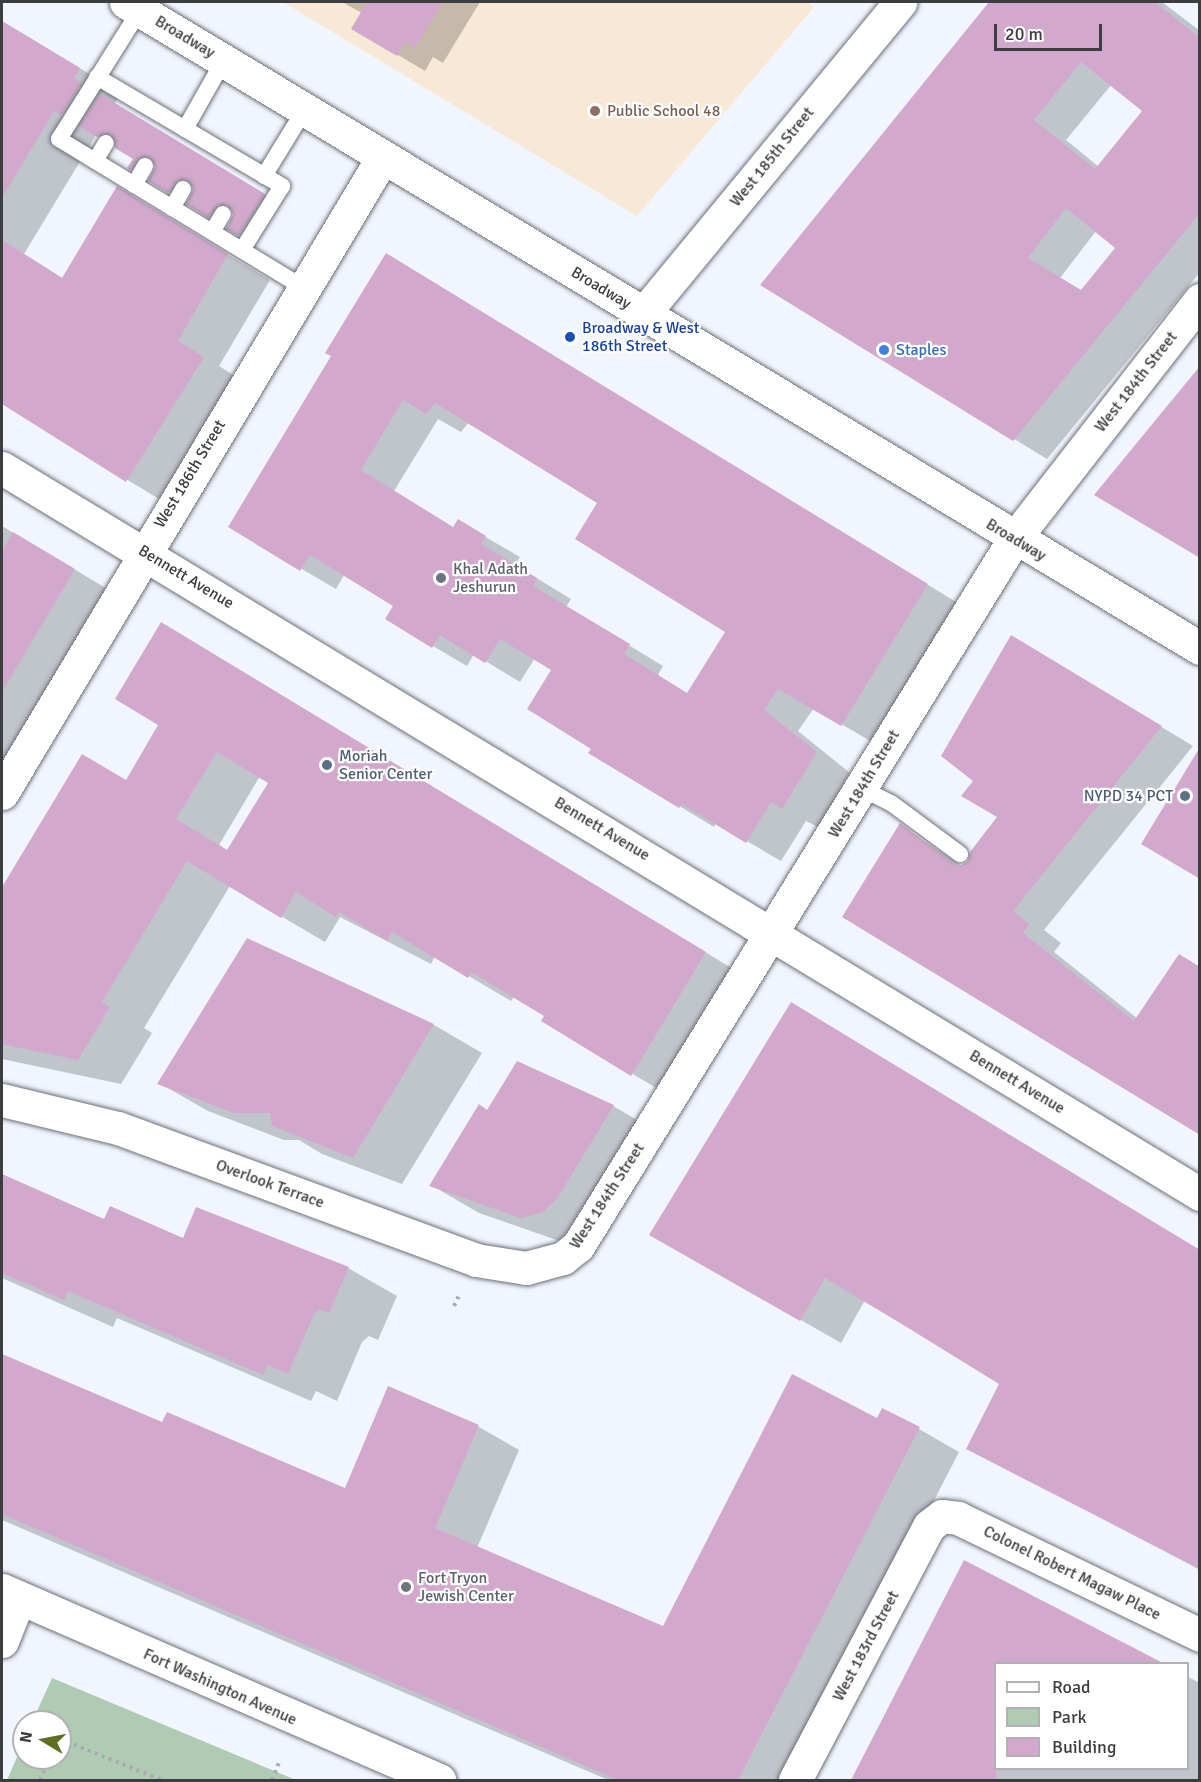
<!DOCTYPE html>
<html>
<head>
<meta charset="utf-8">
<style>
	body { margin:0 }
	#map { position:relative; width:1201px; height:1782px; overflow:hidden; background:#f1f5fe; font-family:Signika,sans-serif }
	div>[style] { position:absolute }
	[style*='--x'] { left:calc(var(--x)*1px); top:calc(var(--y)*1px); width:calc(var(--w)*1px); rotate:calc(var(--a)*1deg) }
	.education>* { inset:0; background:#f7e9d5 }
	.green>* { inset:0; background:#b0cbb4 }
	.shadow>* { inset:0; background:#0003 }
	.building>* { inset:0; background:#d2a9cc }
	.path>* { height:4px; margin-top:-2px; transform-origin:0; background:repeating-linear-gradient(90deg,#a8abb2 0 3px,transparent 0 7.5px) }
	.roads { filter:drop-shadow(0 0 2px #6c7077) drop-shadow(0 0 2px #6c7077) }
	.service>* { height:16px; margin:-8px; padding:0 8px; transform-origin:8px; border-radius:8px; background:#fff }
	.minor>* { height:33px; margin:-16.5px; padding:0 16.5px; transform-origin:16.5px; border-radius:16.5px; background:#fff }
	.tertiary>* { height:33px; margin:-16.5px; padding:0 16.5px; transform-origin:16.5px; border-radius:16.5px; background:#fff }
	.secondary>* { height:33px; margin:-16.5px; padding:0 16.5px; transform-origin:16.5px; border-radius:16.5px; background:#fff }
	.primary>* { height:33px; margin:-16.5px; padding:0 16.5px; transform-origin:16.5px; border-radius:16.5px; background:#fff }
	.dots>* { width:16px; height:16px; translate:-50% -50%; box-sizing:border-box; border:3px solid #fff; border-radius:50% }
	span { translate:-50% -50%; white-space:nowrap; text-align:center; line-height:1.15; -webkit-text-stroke:4.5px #fff; paint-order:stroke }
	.street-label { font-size:16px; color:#3b3d40 }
	.education-label { font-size:16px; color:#785e54 }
	.left { translate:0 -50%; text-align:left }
	.transit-label { font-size:16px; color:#164399 }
	.shop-label { font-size:16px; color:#366cbe }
	.worship-label { font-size:16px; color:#5b616d }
	.service-label { font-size:16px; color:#4e5e75 }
	.right { translate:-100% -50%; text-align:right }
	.frame { position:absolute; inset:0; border:3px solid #3b3d40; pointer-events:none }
	.legend { position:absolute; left:994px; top:1662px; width:195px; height:108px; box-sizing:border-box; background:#fff; border:2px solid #b1b1b3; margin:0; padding:8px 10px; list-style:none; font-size:18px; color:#3b3d40 }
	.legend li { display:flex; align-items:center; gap:12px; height:30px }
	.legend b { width:30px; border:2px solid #b1b1b3 }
	.north { position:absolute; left:12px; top:1710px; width:60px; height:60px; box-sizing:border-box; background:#fff; border:2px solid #b1b1b3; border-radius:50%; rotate:280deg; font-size:16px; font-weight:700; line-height:24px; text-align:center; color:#3b3d40 }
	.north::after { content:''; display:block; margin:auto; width:21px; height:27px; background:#5d701f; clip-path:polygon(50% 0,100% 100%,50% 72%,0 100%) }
	.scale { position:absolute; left:994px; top:24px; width:108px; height:27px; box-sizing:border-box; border:3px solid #3b3d40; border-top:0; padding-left:8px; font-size:18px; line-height:21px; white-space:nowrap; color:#3b3d40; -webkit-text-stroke:4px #fff; paint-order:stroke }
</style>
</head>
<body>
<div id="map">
	<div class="education">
		<div style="clip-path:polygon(283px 2px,807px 2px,814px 7px,637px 216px)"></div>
	</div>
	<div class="green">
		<div style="clip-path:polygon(52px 1678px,296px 1780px,7px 1780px,24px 1741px,24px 1758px,60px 1758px,60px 1722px,32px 1722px)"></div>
	</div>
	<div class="shadow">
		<div style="clip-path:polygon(342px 2px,480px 2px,443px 63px,433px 57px,425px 71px,398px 55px,362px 13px)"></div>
		<div style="clip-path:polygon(evenodd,991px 2px,1162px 2px,1200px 31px,1200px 272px,1047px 459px,762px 284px,991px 2px,1112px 84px,1144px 111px,1099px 167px,1066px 140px,1112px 84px,991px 2px,1096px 231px,1118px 248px,1082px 291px,1060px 278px,1096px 231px)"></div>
		<div style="clip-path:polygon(2px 21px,121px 93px,115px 103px,123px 109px,273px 200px,248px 240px,228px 228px,235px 215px,233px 210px,227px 209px,218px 222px,188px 204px,195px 190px,193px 185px,187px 185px,178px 197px,150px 181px,157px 167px,155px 162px,149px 162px,140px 174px,129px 168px,135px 158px,115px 140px,108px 141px,96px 135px,24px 254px,64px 279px,159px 213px,270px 280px,219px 366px,246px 383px,169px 505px,2px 404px)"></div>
		<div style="clip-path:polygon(evenodd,421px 275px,961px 605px,877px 745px,814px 708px,798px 731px,850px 773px,818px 827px,806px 821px,781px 861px,716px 823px,714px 827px,590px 752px,593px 748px,554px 669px,535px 658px,520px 682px,474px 654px,467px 666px,433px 646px,395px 606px,344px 575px,336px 589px,230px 527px,421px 275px,438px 419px,461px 432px,469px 422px,599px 502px,727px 631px,688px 694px,658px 675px,663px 666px,566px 607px,571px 599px,515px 565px,520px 557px,458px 521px,454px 528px,394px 491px,438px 419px)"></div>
		<div style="clip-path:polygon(2px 526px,119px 596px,2px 792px)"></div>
		<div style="clip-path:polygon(evenodd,205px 649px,748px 978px,675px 1099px,543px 1021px,546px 1016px,514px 997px,511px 1001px,435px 956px,431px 964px,340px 917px,325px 942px,230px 886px,144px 1028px,152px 1033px,121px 1084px,2px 1059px,2px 889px,82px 756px,127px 782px,205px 649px,260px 776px,270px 782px,228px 851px,219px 845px,260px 776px)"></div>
		<div style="clip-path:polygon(1044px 656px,1193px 746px,1044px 930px,1061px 943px,1054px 952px,1138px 1019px,1200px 1133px,900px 825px,962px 866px,969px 862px,1000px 817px,975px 781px)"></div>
		<div style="clip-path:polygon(247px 940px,434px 1025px,482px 1053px,402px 1184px,322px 1154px,299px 1140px,284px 1140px,208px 1111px,159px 1083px)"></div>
		<div style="clip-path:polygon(792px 1004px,1200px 1251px,1200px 1570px,968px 1448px,1001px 1383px,865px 1300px,841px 1343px,651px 1234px)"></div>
		<div style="clip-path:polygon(613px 1106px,661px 1134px,571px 1245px,479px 1213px,431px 1185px,488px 1111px)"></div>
		<div style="clip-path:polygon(2px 1176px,105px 1221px,184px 1240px,348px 1268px,397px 1296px,378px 1340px,369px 1336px,362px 1342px,337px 1401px,316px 1391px,311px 1401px,117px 1318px,113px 1327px,2px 1278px)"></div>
		<div style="clip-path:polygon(2px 1356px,163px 1424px,346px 1489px,389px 1388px,479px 1427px,519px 1450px,477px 1548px,664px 1628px,878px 1420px,919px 1429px,959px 1452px,790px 1780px,608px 1780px,2px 1520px)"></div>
		<div style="clip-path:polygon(964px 1562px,996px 1664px,996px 1768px,1188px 1768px,1188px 1677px,1200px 1683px,1200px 1780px,853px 1780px)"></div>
	</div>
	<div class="building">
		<div style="clip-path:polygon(367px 2px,443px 2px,415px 48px,405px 42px,397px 56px,351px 29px)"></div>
		<div style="clip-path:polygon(evenodd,989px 2px,1155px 2px,1200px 38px,1200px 213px,1013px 441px,760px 285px,989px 2px,1081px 62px,1142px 111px,1095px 169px,1034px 120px,1081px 62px,989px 2px,1066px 208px,1115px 248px,1081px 290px,1028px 258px,1066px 208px)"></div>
		<div style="clip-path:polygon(2px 21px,80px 68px,74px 78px,82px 83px,61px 115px,54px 111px,2px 198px)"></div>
		<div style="clip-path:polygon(100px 94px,265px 194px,238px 236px,226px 229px,233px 215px,229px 205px,218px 205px,208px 218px,186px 204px,193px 190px,189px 180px,177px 180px,168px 193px,148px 181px,155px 167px,151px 157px,139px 157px,130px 170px,127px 168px,133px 159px,115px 148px,112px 134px,97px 137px,79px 126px)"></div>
		<div style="clip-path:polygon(117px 186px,228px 254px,178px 341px,204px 357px,126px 482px,2px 404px,2px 240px,62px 278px)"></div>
		<div style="clip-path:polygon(evenodd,386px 253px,928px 584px,841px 726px,778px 689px,764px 710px,817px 752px,782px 809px,771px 802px,746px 843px,682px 804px,679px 808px,588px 753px,591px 749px,527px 709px,551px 670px,500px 639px,485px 663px,440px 635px,432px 648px,385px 619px,393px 606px,310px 555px,300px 571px,228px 527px,331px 356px,325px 353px,386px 253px,403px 400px,426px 414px,435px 403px,597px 503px,575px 539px,725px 632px,687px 693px,624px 654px,630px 644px,533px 586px,537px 578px,481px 544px,486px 536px,458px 519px,453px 527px,361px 470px,403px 400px)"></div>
		<div style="clip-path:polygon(1200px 366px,1200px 558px,1094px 495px)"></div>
		<div style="clip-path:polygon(13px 532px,75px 569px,2px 692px,2px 552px)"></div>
		<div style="clip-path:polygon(evenodd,161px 622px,706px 952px,631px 1076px,541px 1021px,544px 1016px,471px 972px,468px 978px,392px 932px,387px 941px,339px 912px,336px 917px,296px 892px,281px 918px,187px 861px,102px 1002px,110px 1007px,78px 1060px,2px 1044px,2px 887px,82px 754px,126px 780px,158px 725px,115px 699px,161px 622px,217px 752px,268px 783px,227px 850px,176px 819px,217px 752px)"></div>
		<div style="clip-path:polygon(1011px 635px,1162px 726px,1013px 911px,1029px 924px,1023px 933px,1134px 1021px,1179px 954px,1200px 967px,1200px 1135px,842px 917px,900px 823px,958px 867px,968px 861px,970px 852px,997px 817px,961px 796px,973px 781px,941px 756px)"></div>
		<div style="clip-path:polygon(1200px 747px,1200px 879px,1141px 844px)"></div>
		<div style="clip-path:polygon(247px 938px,434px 1024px,353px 1158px,272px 1126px,270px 1113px,234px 1113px,157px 1084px)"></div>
		<div style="clip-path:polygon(791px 1002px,1200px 1250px,1200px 1569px,966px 1449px,999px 1384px,905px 1326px,825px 1278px,800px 1321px,649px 1235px)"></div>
		<div style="clip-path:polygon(517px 1061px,614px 1105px,557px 1199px,543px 1212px,521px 1218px,429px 1186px,479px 1104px,487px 1110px)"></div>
		<div style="clip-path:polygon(2px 1174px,104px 1219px,110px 1206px,183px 1238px,196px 1207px,349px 1267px,329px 1313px,319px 1309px,314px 1314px,288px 1374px,267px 1365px,263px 1375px,68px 1291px,64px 1300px,2px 1273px)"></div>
		<div style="clip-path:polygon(2px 1354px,162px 1422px,167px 1412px,345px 1488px,388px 1386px,479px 1425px,435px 1528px,663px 1626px,792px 1374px,877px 1418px,882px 1408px,920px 1427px,738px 1780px,618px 1780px,2px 1514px)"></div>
		<div style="clip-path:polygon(964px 1560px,1165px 1664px,996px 1664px,996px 1780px,851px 1780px)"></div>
	</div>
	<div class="path">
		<div style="--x:454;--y:1306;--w:14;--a:-65"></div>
		<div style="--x:60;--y:1739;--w:110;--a:21.9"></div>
		<div style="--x:40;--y:1780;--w:24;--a:-66"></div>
		<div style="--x:272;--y:1780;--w:22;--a:-68"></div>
	</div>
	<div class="roads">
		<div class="service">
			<div style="--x:140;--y:10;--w:152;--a:122.1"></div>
			<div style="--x:59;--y:139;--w:287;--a:31.3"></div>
			<div style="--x:97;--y:77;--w:215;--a:30.5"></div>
			<div style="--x:282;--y:186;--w:75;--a:122"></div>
			<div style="--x:185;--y:129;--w:79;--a:-60.5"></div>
			<div style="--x:95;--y:161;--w:21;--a:-59"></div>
			<div style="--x:264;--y:176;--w:79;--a:-58.5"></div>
			<div style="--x:134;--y:185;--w:22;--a:-60"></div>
			<div style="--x:172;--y:208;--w:22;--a:-60"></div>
			<div style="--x:212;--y:232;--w:21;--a:-59"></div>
			<div style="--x:861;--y:788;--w:34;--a:27"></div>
			<div style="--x:891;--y:803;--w:86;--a:36.5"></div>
		</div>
		<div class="minor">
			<div style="--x:644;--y:313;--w:403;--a:-50.5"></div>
			<div style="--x:2;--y:468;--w:1401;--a:31.22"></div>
			<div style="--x:1014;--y:539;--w:303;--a:-52.1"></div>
			<div style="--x:2;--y:793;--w:741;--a:-59.08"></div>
			<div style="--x:2;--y:1641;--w:46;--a:-68.4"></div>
			<div style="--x:795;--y:1780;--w:287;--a:-62.2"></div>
			<div style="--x:929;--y:1526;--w:16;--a:-38"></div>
			<div style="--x:942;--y:1516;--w:16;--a:7"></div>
			<div style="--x:958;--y:1518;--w:269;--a:25.8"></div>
		</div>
		<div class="tertiary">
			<div style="--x:2;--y:1100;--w:119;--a:13.6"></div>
			<div style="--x:118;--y:1128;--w:382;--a:20.2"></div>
			<div style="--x:476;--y:1260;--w:51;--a:9.1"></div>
			<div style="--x:526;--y:1268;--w:38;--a:-15"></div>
			<div style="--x:563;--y:1258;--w:19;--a:-39"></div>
			<div style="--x:578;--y:1246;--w:831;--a:-58.34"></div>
		</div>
		<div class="secondary">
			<div style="--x:2;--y:1590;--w:477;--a:23.5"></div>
		</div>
		<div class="primary">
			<div style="--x:126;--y:2;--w:1253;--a:31.03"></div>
		</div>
	</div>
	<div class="dots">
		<div style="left:595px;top:111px;background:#8d6e63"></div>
		<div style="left:570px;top:337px;background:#1a4fb4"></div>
		<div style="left:884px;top:350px;background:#3f7fe0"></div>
		<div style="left:441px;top:578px;background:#6b7280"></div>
		<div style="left:327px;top:765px;background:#5c6f8a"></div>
		<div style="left:1185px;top:796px;background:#5c6f8a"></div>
		<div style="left:406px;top:1587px;background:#6b7280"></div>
	</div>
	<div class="street-label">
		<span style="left:185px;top:37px;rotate:31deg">Broadway</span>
		<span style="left:772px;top:157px;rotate:-51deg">West 185th Street</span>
		<span style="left:601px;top:288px;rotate:31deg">Broadway</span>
		<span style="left:1136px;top:382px;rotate:-52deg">West 184th Street</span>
		<span style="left:190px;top:474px;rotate:-59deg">West 186th Street</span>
		<span style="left:1016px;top:540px;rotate:31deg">Broadway</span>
		<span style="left:186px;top:577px;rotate:31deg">Bennett Avenue</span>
		<span style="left:864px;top:784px;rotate:-59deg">West 184th Street</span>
		<span style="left:602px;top:829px;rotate:31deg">Bennett Avenue</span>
		<span style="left:1017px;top:1082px;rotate:31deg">Bennett Avenue</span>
		<span style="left:270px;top:1184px;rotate:20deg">Overlook Terrace</span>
		<span style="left:607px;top:1196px;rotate:-57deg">West 184th Street</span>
		<span style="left:1072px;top:1573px;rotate:26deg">Colonel Robert Magaw Place</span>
		<span style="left:866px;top:1646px;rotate:-62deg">West 183rd Street</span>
		<span style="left:220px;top:1687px;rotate:24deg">Fort Washington Avenue</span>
	</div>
	<div class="education-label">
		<span class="left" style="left:607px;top:111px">Public School 48</span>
	</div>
	<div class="transit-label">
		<span class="left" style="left:582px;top:337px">Broadway &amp; West<br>186th Street</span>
	</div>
	<div class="shop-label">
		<span class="left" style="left:896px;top:350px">Staples</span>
	</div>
	<div class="worship-label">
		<span class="left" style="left:453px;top:578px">Khal Adath<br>Jeshurun</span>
		<span class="left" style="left:418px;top:1587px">Fort Tryon<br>Jewish Center</span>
	</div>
	<div class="service-label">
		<span class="left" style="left:339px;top:765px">Moriah<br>Senior Center</span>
		<span class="right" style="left:1173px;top:796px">NYPD 34 PCT</span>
	</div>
	<div class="frame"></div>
	<ul class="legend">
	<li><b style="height:8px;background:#fff"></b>Road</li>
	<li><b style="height:16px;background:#b0cbb4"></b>Park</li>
	<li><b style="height:16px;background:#d2a9cc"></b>Building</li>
	</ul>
	<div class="north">N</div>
	<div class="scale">20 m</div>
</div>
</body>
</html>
